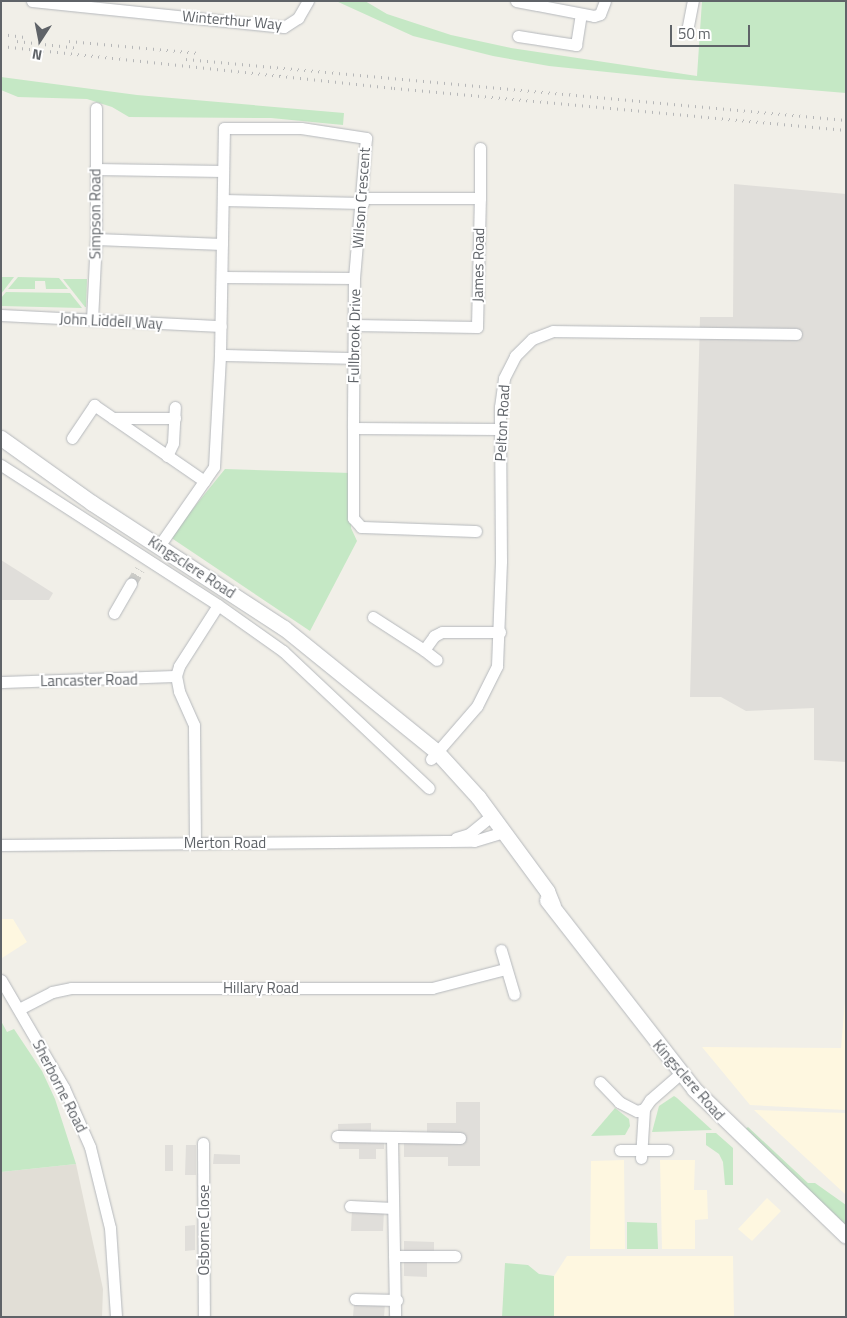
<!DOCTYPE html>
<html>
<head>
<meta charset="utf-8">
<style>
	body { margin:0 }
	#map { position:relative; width:847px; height:1318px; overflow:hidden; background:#f1efe8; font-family:"Titillium Web",sans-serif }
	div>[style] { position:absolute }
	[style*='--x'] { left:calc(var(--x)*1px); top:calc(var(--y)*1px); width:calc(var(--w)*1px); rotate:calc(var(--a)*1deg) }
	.commercial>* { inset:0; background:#fef7e0 }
	.industrial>* { inset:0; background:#e0deda }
	.education>* { inset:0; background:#e1ded6 }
	.green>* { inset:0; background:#c5e8c5 }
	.minor-tunnel>* { height:11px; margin-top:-5.5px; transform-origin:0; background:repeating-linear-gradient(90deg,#ccccc8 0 11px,transparent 0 16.5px) }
	.roads { filter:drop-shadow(0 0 1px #b5b8bc) drop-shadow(0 0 1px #b5b8bc) }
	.minor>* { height:11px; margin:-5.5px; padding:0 5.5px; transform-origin:5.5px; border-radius:5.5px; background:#fff }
	.tertiary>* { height:15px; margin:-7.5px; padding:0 7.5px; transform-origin:7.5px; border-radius:7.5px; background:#fff }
	.rail>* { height:3px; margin-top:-1.5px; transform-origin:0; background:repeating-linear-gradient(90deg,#b6b7b8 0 1px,transparent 0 7px) }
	span { translate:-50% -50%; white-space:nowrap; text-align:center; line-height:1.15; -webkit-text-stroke:4px #fff; paint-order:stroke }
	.street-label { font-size:15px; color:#5f6368 }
	.frame { position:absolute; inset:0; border:2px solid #5f6368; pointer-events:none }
	.north { position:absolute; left:15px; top:15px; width:50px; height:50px; -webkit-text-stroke:4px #fff; paint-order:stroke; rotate:191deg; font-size:14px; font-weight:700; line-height:20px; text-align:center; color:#5f6368 }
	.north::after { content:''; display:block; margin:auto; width:18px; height:22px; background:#5f6368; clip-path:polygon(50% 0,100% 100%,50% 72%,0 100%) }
	.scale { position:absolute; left:670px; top:25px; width:80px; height:22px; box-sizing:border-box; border:2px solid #5f6368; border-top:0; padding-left:6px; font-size:15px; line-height:18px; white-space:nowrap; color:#5f6368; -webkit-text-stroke:4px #fff; paint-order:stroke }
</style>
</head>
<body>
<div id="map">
	<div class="commercial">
		<div style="clip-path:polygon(1px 919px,13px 919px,27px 942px,2px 958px)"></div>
		<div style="clip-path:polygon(846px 990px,846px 1110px,750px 1105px,702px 1047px,841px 1048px)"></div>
		<div style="clip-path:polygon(754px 1110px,846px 1113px,846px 1195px,845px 1194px)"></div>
		<div style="clip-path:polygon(624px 1160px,625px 1249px,590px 1249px,591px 1161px)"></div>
		<div style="clip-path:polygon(660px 1160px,695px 1160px,694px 1190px,707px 1190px,708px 1219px,695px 1220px,695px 1249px,662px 1249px)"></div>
		<div style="clip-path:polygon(767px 1198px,781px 1211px,752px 1241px,738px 1229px)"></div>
		<div style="clip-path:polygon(567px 1256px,733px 1256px,734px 1317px,554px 1317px,554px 1276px)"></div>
	</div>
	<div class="industrial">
		<div style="clip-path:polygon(734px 184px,846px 194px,846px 762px,814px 760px,814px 708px,746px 711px,721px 697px,690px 697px,700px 317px,733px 317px)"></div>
		<div style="clip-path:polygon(1px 560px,53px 593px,49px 600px,1px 600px)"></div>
		<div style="clip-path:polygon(456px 1102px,480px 1102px,480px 1166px,448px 1166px,448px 1157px,404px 1157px,404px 1141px,427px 1141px,427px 1123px,456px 1123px)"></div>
		<div style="clip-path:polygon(371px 1123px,371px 1141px,384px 1142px,384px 1149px,376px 1149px,376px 1159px,359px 1159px,359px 1149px,339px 1149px,338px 1124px)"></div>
		<div style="clip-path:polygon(173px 1145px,173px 1171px,165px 1171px,165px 1145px)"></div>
		<div style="clip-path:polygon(186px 1145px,196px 1145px,196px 1175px,185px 1175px)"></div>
		<div style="clip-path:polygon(214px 1154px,240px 1155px,240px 1164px,213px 1164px)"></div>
		<div style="clip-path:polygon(352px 1210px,384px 1210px,383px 1231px,351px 1231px)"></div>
		<div style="clip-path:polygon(195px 1225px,195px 1250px,185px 1251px,185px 1226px)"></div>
		<div style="clip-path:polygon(404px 1241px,434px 1242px,434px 1251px,427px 1251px,427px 1277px,404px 1276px)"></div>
		<div style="clip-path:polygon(385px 1303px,384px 1317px,353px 1317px,354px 1304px)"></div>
	</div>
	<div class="education">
		<div style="clip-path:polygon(76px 1164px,103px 1289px,102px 1317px,1px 1317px,1px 1172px)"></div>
	</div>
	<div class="green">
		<div style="clip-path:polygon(336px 1px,365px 1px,387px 14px,451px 35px,511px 48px,697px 76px,702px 1px,846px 1px,846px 93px,665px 78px,549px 66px,493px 56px,413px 36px)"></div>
		<div style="clip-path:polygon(1px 77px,137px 95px,344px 113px,343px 125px,271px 118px,129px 117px,112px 107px,87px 99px,18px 97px,1px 90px)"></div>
		<div style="clip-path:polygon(1px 277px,14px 277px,1px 294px)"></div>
		<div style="clip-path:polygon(18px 277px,59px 278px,68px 289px,46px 289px,45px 281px,35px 281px,35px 289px,8px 289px)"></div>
		<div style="clip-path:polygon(63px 279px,87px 279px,86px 307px,85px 307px)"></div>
		<div style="clip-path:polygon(6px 292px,70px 293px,82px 308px,1px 306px,1px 298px)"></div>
		<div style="clip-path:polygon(225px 469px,351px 473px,351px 528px,357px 541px,310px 631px,170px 537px)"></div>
		<div style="clip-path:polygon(1px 1021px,7px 1032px,14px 1029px,42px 1071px,55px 1099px,76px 1164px,1px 1172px)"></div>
		<div style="clip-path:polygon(674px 1096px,677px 1098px,712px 1130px,652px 1132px,659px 1106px)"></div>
		<div style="clip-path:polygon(615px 1108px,629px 1119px,630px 1126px,625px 1135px,591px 1136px)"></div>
		<div style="clip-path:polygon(748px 1127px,808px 1183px,815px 1183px,846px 1205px,846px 1225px,744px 1130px)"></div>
		<div style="clip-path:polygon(706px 1133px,716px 1133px,733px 1148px,733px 1185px,725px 1185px,723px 1162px,719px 1154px,706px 1145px)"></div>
		<div style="clip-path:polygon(627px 1222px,657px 1223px,658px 1249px,627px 1249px)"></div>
		<div style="clip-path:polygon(505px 1263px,528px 1265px,539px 1274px,554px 1276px,554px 1317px,502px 1317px)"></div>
	</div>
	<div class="minor-tunnel">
		<div style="--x:131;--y:584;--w:17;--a:-59"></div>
	</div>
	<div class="roads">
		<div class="minor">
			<div style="--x:32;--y:1;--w:253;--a:5.9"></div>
			<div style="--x:284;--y:27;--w:17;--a:-33"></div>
			<div style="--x:298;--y:18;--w:20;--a:-60"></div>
			<div style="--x:516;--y:1;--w:79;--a:10.9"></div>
			<div style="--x:594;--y:16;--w:6;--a:-18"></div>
			<div style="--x:600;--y:14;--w:14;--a:-69"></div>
			<div style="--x:687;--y:31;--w:31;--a:-79"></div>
			<div style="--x:518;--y:36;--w:59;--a:8.8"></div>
			<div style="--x:576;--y:45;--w:31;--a:-81"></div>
			<div style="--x:95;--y:169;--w:128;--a:0.9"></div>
			<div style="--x:480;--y:198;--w:50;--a:-90"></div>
			<div style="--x:223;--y:200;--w:140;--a:1.2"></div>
			<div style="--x:96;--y:239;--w:126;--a:2.3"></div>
			<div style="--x:223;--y:277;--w:131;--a:0.4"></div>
			<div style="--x:1;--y:315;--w:220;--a:2.9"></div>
			<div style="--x:92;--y:320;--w:81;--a:-87.2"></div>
			<div style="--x:96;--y:239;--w:131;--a:-90"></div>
			<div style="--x:354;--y:325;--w:123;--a:0.9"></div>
			<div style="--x:477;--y:327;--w:129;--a:-88.7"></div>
			<div style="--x:480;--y:198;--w:117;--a:180"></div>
			<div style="--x:353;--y:358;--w:133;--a:-178.7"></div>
			<div style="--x:220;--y:355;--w:227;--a:-89"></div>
			<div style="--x:224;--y:128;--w:77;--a:0"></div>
			<div style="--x:301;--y:128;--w:66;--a:8.7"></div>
			<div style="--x:366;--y:138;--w:141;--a:94.9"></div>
			<div style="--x:354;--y:278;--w:150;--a:90.4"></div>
			<div style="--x:353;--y:428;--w:146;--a:0.4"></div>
			<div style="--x:113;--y:418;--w:62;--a:0"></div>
			<div style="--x:353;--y:428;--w:90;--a:90"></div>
			<div style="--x:353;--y:518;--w:12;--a:48"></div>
			<div style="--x:361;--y:527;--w:115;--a:2"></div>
			<div style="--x:72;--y:438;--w:40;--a:-56"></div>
			<div style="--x:94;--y:405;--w:134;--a:34.6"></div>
			<div style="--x:167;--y:456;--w:14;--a:-65"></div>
			<div style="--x:173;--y:443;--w:36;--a:-87"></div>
			<div style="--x:1;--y:465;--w:258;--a:32.8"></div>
			<div style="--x:218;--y:605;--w:80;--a:35.3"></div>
			<div style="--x:283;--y:651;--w:200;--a:43.2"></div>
			<div style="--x:159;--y:546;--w:96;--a:-55.2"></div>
			<div style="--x:214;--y:467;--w:112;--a:-86.9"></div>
			<div style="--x:114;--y:613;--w:34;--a:-60"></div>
			<div style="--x:373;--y:617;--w:61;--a:32.9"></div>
			<div style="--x:424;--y:650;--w:17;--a:-54"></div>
			<div style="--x:434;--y:636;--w:9;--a:-27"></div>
			<div style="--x:442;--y:632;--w:58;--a:0"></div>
			<div style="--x:424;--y:650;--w:16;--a:38"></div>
			<div style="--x:1;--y:682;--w:175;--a:-2"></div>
			<div style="--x:431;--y:759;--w:70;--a:-49"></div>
			<div style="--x:477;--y:706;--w:45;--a:-63.4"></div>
			<div style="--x:497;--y:666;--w:105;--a:-87.8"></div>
			<div style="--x:501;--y:561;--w:154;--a:-90.4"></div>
			<div style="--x:500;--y:407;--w:29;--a:-82"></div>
			<div style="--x:504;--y:378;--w:25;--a:-63"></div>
			<div style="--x:515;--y:356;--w:24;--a:-45"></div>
			<div style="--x:532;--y:339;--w:22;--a:-21"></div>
			<div style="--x:553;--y:331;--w:243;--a:0.7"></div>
			<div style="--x:456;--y:838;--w:14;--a:-17"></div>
			<div style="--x:469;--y:834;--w:28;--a:-39"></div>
			<div style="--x:195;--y:843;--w:118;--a:-90.5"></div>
			<div style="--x:194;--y:725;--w:37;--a:-114"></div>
			<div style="--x:179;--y:691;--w:15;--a:-101"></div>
			<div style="--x:176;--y:676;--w:10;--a:-73"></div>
			<div style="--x:179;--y:666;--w:72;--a:-57.4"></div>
			<div style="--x:1;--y:845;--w:473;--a:-0.5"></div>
			<div style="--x:474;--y:841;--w:31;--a:-17"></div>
			<div style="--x:501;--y:950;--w:46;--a:73.5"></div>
			<div style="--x:1;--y:980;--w:125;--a:59.7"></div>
			<div style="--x:64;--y:1088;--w:64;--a:66.2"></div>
			<div style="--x:90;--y:1147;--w:83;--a:76.1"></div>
			<div style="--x:110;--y:1228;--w:89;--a:86.1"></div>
			<div style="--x:19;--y:1009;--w:37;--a:-27"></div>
			<div style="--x:52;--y:992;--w:19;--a:-12"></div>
			<div style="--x:71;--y:988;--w:361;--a:0"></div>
			<div style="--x:432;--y:988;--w:75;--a:-14.6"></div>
			<div style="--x:600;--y:1082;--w:28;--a:46"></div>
			<div style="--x:619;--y:1102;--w:20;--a:27"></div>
			<div style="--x:637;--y:1111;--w:7;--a:-16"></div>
			<div style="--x:337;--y:1136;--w:123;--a:0.9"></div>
			<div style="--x:392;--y:1138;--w:179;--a:89"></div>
			<div style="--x:203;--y:1143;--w:174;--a:89.7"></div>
			<div style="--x:620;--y:1150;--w:47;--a:0"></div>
			<div style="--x:641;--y:1158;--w:49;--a:-86.5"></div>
			<div style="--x:644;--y:1109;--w:11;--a:-56"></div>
			<div style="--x:650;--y:1100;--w:41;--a:-41.1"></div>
			<div style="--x:350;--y:1206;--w:43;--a:2.7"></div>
			<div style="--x:394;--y:1256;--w:61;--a:0"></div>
			<div style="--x:355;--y:1299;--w:42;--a:1.4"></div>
		</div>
		<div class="tertiary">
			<div style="--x:1;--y:438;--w:112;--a:35.5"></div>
			<div style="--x:92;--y:503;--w:229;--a:33.1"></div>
			<div style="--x:284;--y:628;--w:197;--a:39"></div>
			<div style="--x:437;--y:752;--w:61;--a:47.7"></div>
			<div style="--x:478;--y:797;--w:117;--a:53.7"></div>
			<div style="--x:547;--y:891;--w:16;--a:68"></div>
			<div style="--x:547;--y:900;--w:239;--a:52.1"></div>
			<div style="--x:694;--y:1089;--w:211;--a:44"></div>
		</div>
	</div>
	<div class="rail">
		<div style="--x:1;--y:34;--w:26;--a:7"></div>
		<div style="--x:17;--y:41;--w:62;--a:6.4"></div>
		<div style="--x:69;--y:41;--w:131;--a:5.3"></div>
		<div style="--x:1;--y:46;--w:395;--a:6.1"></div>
		<div style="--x:394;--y:88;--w:454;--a:5.3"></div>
		<div style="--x:186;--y:59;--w:663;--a:5.28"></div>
	</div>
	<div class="street-label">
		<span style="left:232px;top:20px;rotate:5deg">Winterthur Way</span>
		<span style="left:361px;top:198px;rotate:-86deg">Wilson Crescent</span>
		<span style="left:95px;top:214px;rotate:-90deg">Simpson Road</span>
		<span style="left:478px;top:265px;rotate:-89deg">James Road</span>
		<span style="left:111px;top:321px;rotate:3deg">John Liddell Way</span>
		<span style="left:354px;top:336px;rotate:-89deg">Fullbrook Drive</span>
		<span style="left:502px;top:423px;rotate:-87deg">Pelton Road</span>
		<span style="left:192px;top:567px;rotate:33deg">Kingsclere Road</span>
		<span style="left:89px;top:680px;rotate:-1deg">Lancaster Road</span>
		<span style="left:225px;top:843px">Merton Road</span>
		<span style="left:261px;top:988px">Hillary Road</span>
		<span style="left:689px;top:1080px;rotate:49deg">Kingsclere Road</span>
		<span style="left:60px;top:1086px;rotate:63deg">Sherborne Road</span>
		<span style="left:204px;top:1230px;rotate:-90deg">Osborne Close</span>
	</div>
	<div class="frame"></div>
	<div class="north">N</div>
	<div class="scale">50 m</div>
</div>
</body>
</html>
